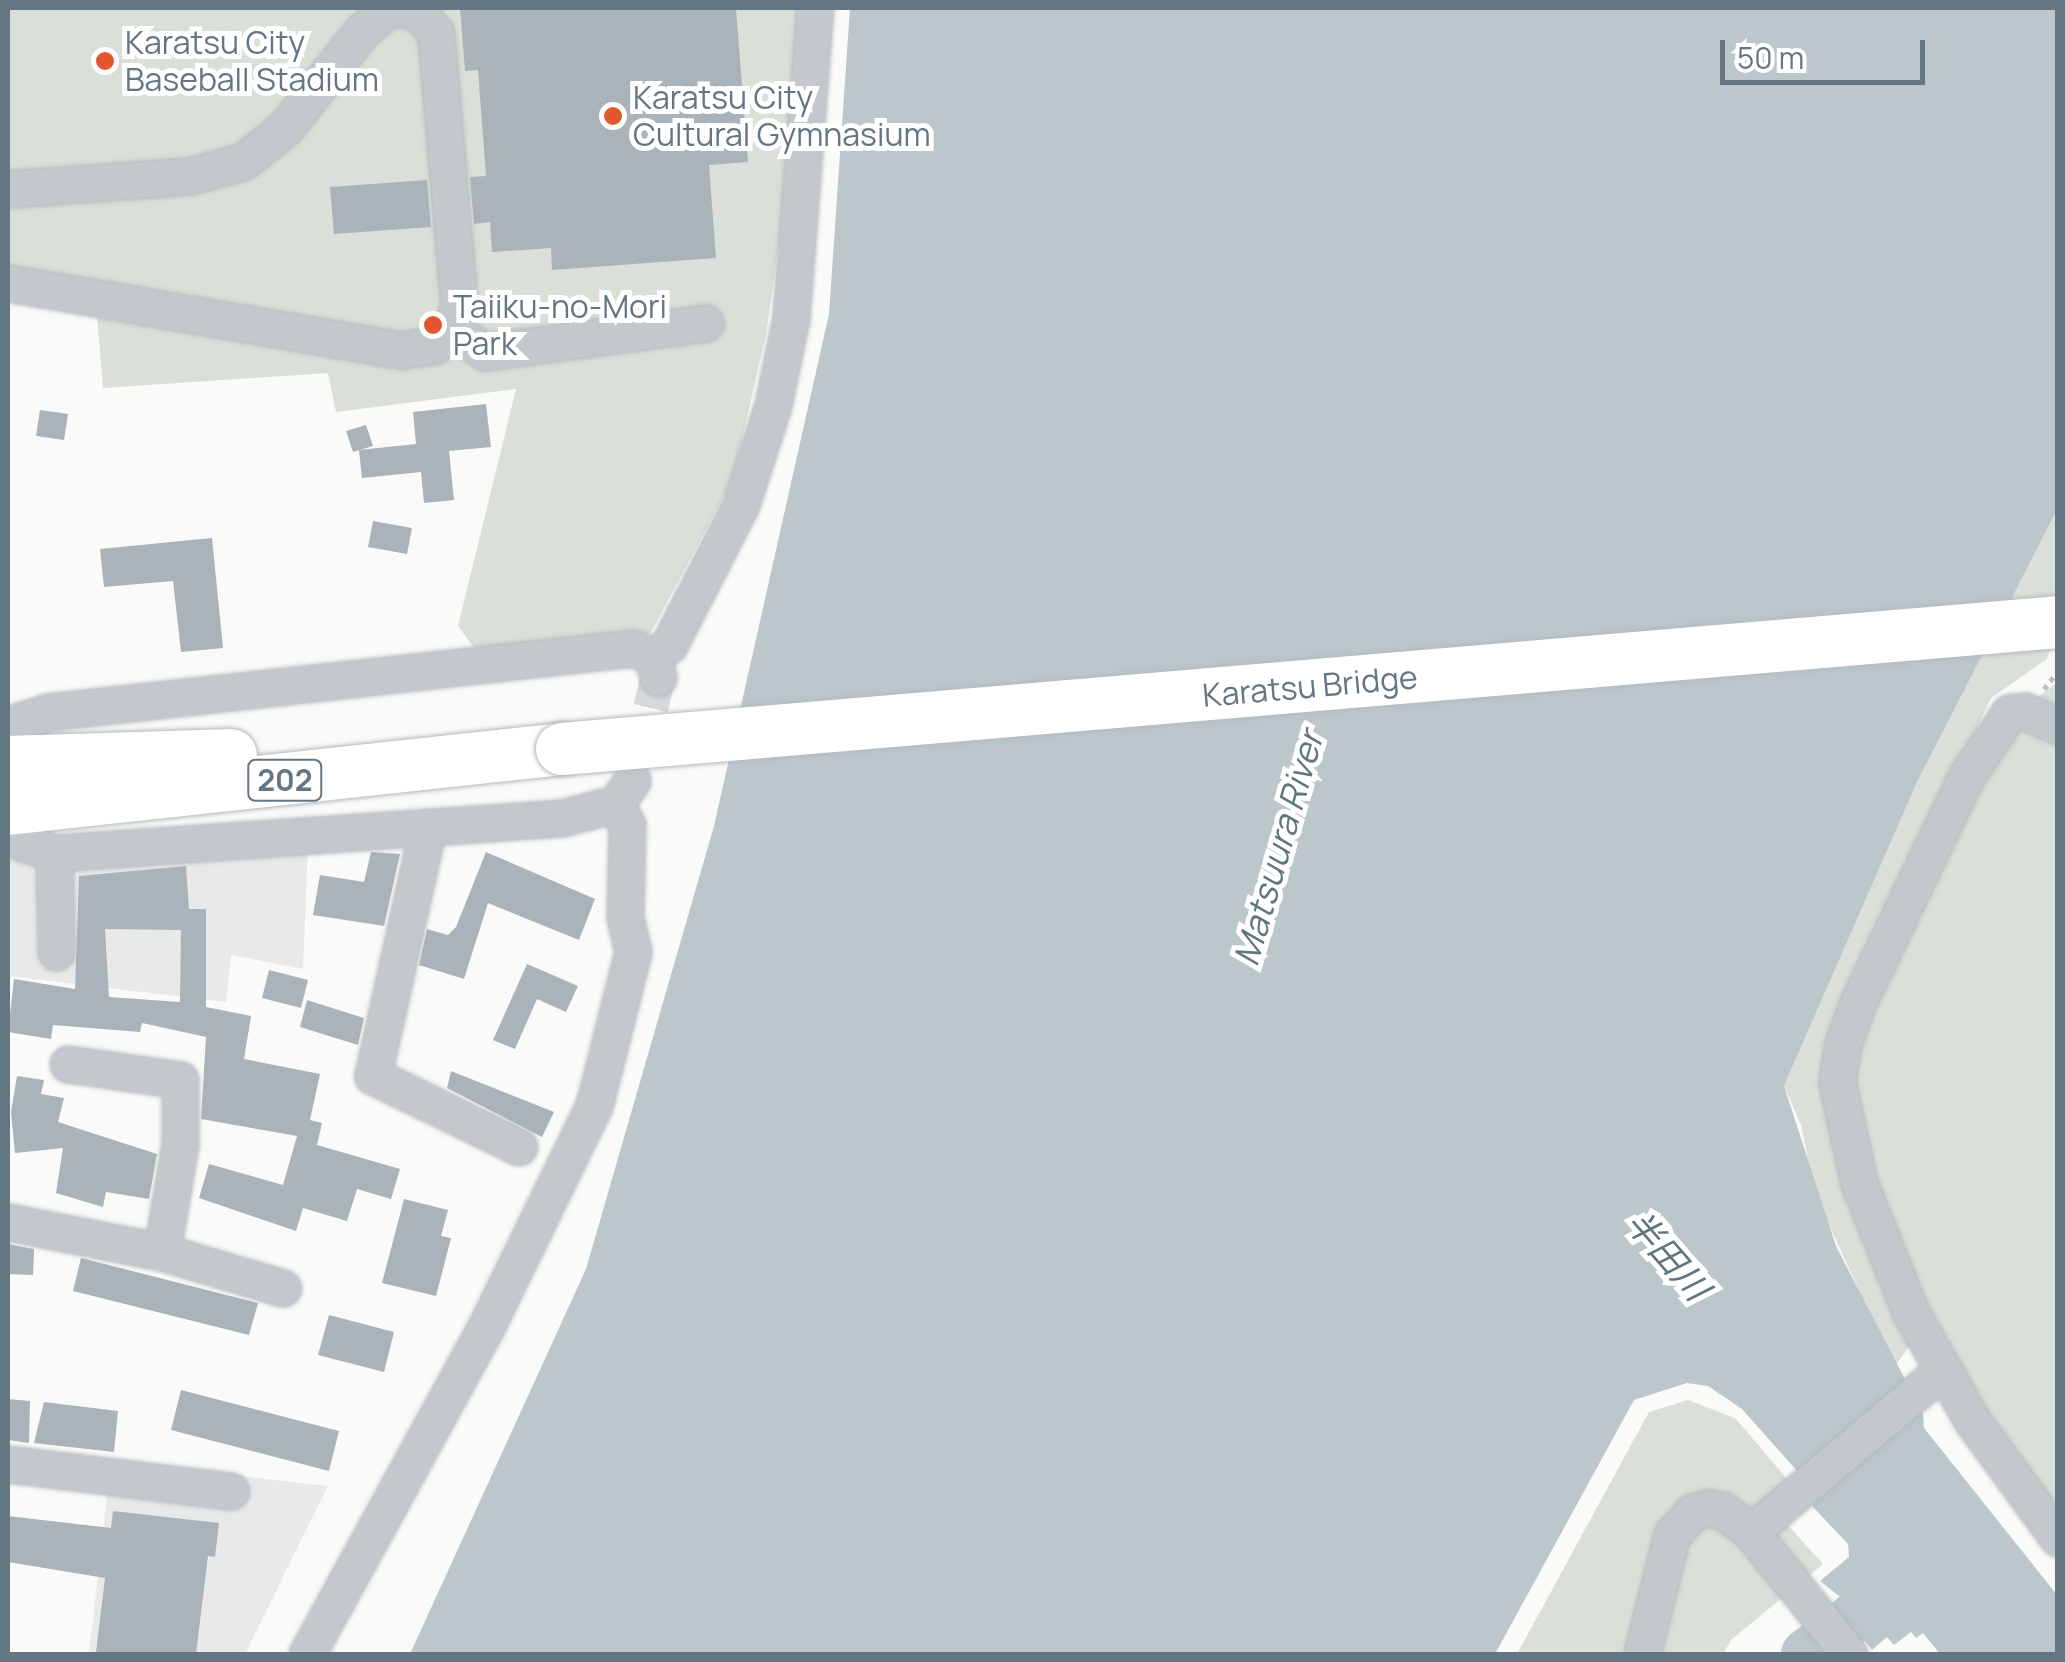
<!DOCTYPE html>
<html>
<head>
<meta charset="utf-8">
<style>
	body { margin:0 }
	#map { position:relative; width:2065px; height:1662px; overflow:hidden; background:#fafaf8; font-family:Manrope,"Noto Sans JP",sans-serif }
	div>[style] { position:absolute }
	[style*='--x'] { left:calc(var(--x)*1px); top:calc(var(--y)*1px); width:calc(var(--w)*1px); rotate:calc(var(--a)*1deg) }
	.built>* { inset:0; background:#e8e9e9 }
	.green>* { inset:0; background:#dadfd7 }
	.water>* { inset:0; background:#bbc7cb }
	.river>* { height:50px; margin:-25px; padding:0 25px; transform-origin:25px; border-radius:25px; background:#bbc7cb }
	.building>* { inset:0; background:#aab3b9 }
	.minor-tunnel>* { height:35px; margin-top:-17.5px; transform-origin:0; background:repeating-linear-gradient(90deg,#d5d9db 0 35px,transparent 0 53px) }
	.path>* { height:5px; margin-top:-2.5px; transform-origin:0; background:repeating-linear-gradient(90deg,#bbbfc2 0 5px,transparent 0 10px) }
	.roads { filter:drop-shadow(0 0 2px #b4b9bd) drop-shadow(0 0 2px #b4b9bd) }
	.minor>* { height:35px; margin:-17.5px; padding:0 17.5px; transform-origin:17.5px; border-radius:17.5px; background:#c3c8cc }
	.highway>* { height:52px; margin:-26px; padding:0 26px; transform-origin:26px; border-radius:26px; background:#fff }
	.bridges { filter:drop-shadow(0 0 2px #b4b9bd) drop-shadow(0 0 2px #b4b9bd) }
	.highway-bridge>* { height:52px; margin:-26px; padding:0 26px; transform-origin:26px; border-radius:26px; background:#fff }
	.dots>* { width:28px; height:28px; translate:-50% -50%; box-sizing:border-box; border:5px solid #fff; border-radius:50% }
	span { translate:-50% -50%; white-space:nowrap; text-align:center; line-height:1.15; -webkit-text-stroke:10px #fff; paint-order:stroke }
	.shield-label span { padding:2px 8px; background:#fff; border:2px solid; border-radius:8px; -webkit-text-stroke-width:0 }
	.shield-label { font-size:30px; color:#657683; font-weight:700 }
	.poi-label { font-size:32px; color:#657683 }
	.left { translate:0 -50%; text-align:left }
	.street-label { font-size:32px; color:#657683 }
	.water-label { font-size:35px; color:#60757c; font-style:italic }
	.frame { position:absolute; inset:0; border:10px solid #657683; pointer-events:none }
	.scale { position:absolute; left:1720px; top:40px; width:205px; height:45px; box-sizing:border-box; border:5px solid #657683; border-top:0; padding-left:12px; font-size:30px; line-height:35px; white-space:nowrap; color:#657683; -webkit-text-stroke:8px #fff; paint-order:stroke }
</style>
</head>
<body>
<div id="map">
	<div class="built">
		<div style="clip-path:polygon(308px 846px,303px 969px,231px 955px,226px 1002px,8px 976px,8px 860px,44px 864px)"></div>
		<div style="clip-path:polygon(111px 1462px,328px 1486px,245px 1654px,89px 1654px)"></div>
	</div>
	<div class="green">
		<div style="clip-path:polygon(8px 8px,801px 8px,788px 179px,766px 334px,733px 479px,650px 634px,477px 652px,458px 626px,516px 389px,336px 412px,328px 373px,103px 388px,97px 315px,8px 297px)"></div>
		<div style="clip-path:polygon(2057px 510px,2057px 627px,2047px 659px,1991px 698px,1848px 999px,1834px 1044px,1911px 1344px,1894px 1367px,1815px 1194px,1801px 1125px,1784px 1086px,1918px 780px)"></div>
		<div style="clip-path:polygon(2057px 682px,2057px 1521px,1979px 1416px,1865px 1179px,1849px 1045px,2010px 720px)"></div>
		<div style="clip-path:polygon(1688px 1400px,1735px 1418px,1789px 1481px,1768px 1503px,1823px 1564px,1731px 1640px,1723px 1654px,1517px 1654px,1649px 1412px)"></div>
	</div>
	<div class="water">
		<div style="clip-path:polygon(850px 8px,2057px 8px,2057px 510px,1918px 780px,1784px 1086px,1836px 1246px,1923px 1414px,1924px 1428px,2057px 1595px,2057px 1654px,1940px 1654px,1923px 1633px,1916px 1638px,1911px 1632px,1894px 1645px,1887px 1637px,1872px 1650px,1837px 1606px,1844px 1600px,1820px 1581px,1849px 1557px,1848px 1544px,1813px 1507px,1814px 1490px,1742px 1409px,1708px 1386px,1687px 1383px,1634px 1400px,1495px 1654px,410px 1654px,586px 1269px,714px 826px,829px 314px)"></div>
	</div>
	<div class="river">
		<div style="--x:1806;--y:1654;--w:122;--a:-37.3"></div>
	</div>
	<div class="building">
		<div style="clip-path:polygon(460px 8px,736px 8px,748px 162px,709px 165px,716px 258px,552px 270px,551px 248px,492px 252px,490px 222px,474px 224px,470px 177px,486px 176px,478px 70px,465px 71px)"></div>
		<div style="clip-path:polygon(427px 180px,431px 227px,334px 234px,330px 187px)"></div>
		<div style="clip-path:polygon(486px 404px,491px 447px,449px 451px,454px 500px,424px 503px,421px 472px,362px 478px,359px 450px,416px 444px,413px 412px)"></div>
		<div style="clip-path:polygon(40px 410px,68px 414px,64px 440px,36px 436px)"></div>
		<div style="clip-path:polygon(366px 425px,373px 446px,353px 452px,346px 431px)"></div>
		<div style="clip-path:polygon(373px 521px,412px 528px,407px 554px,368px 547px)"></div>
		<div style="clip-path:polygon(212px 538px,223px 648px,181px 652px,173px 581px,104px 587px,100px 549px)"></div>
		<div style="clip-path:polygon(371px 852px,400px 854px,384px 926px,313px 915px,320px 875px,364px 882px)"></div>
		<div style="clip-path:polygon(486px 852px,595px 899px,579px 940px,488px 903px,464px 979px,419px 965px,427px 929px,448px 935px,456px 927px)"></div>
		<div style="clip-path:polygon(evenodd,186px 866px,189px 909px,206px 909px,206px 1007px,251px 1016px,244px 1059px,320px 1074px,310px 1120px,322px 1123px,317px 1145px,400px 1169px,391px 1199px,357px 1189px,347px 1221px,303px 1208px,296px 1231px,199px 1198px,209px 1164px,283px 1185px,297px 1136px,201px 1119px,206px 1037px,142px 1023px,140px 1032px,53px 1025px,51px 1039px,8px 1032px,14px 979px,75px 989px,79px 876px,186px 866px,105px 929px,181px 930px,180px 1002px,109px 997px,105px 929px)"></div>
		<div style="clip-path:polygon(527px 964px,578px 986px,566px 1012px,537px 999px,515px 1049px,493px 1040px)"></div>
		<div style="clip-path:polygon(269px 970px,308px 980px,301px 1008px,262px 998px)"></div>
		<div style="clip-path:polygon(307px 1000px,364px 1018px,358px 1045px,300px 1027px)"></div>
		<div style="clip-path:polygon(451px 1071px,554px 1112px,542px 1137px,447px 1088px)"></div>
		<div style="clip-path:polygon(17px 1076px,44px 1080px,41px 1094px,64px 1098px,58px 1122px,157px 1154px,149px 1199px,106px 1192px,103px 1207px,56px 1193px,63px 1148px,15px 1153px,11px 1112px)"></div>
		<div style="clip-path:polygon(404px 1199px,448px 1210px,441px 1236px,451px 1238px,436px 1296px,382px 1283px)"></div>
		<div style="clip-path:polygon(8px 1244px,34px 1249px,33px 1275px,8px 1274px)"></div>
		<div style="clip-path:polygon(81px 1258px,258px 1303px,249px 1335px,73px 1291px)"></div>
		<div style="clip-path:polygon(329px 1315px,394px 1332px,384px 1372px,318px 1355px)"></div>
		<div style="clip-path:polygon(181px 1390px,339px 1431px,329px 1471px,171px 1430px)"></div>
		<div style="clip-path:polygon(8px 1399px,30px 1401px,29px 1443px,8px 1440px)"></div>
		<div style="clip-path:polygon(44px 1402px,118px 1411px,114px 1452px,34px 1443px)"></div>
		<div style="clip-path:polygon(113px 1511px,219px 1523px,215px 1557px,208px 1556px,196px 1654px,96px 1652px,105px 1578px,8px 1562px,8px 1516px,111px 1528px)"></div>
	</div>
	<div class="minor-tunnel">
		<div style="--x:638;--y:759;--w:84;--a:-76.3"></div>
	</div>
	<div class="path">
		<div style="--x:2044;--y:689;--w:23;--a:-52"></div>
	</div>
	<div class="roads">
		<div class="minor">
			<div style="--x:8;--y:189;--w:182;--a:-4.1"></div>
			<div style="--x:190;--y:176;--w:56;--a:-15.5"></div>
			<div style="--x:244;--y:161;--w:53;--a:-38.8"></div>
			<div style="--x:285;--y:128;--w:125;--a:-51.5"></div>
			<div style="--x:363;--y:30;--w:34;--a:-40"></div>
			<div style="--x:8;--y:283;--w:399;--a:9.7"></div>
			<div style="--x:401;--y:350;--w:35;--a:-8"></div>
			<div style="--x:436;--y:345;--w:23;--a:-45"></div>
			<div style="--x:452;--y:329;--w:26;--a:-74"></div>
			<div style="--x:459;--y:304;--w:271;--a:-94.9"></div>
			<div style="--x:436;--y:34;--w:29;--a:-128"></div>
			<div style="--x:418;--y:11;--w:26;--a:-173"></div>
			<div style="--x:452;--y:329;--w:40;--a:34.9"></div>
			<div style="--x:485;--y:352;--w:222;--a:-7.5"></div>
			<div style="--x:653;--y:657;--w:20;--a:-37"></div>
			<div style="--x:669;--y:645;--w:158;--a:-62.9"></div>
			<div style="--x:741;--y:504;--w:104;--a:-72.1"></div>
			<div style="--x:773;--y:405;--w:89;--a:-78.3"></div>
			<div style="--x:791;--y:318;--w:311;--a:-85.6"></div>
			<div style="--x:8;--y:725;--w:42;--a:-18"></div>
			<div style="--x:48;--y:712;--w:588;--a:-6.24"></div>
			<div style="--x:633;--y:648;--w:22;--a:24"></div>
			<div style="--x:653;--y:657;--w:21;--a:76"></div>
			<div style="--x:2058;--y:726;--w:36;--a:-156"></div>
			<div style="--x:2025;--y:711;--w:16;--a:173"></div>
			<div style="--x:2009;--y:713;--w:77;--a:123.9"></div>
			<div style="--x:1966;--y:777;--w:245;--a:115.6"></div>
			<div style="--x:1860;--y:998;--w:48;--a:110.7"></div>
			<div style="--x:1843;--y:1043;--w:39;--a:99"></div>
			<div style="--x:1837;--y:1082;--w:103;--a:77.7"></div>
			<div style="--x:1859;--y:1183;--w:140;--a:68.2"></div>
			<div style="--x:1911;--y:1313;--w:125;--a:60.4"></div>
			<div style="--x:1973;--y:1422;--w:144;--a:53.8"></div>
			<div style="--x:428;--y:827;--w:255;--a:102.5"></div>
			<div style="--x:373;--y:1076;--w:162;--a:25.9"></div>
			<div style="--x:8;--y:838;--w:48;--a:18.1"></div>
			<div style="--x:54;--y:853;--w:508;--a:-3.95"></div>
			<div style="--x:561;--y:818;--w:57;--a:-14.3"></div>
			<div style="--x:616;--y:804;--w:29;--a:-56"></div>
			<div style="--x:54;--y:853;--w:99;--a:88.8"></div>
			<div style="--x:68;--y:1064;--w:113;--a:8.1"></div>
			<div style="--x:180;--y:1080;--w:64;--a:90"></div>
			<div style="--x:180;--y:1144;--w:109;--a:99.5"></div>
			<div style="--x:8;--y:1222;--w:157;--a:11"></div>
			<div style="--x:162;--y:1252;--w:126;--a:16.6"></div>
			<div style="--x:8;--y:1464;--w:224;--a:6.9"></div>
			<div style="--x:1751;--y:1532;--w:251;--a:-40.2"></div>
			<div style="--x:307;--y:1654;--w:373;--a:-61.3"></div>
			<div style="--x:486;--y:1327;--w:246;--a:-64"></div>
			<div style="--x:594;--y:1106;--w:159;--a:-75.8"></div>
			<div style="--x:633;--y:952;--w:35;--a:-103"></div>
			<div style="--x:625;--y:918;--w:93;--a:-88.8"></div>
			<div style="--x:627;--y:825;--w:24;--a:-118"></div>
			<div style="--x:1642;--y:1654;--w:123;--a:-75.9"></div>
			<div style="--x:1672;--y:1535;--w:31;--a:-48"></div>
			<div style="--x:1693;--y:1512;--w:15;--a:-16"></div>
			<div style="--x:1707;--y:1508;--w:15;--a:8"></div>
			<div style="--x:1722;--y:1510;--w:36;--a:37"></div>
			<div style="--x:1751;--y:1532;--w:156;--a:51.2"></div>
		</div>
		<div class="highway">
			<div style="--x:8;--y:762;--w:223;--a:-1.8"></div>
			<div style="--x:8;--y:809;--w:557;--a:-6.18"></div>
		</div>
	</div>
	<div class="bridges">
		<div class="highway-bridge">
			<div style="--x:562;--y:749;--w:1501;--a:-4.85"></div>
		</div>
	</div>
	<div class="dots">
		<div style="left:105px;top:61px;background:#e4572e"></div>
		<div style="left:613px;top:116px;background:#e4572e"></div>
		<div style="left:433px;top:325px;background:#e4572e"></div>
	</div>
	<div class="shield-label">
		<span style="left:285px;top:780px">202</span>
	</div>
	<div class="poi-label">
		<span class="left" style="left:125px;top:61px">Karatsu City<br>Baseball Stadium</span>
		<span class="left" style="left:633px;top:116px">Karatsu City<br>Cultural Gymnasium</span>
		<span class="left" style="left:453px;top:325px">Taiiku-no-Mori<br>Park</span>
	</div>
	<div class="street-label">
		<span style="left:1310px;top:686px;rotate:-5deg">Karatsu Bridge</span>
	</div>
	<div class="water-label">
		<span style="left:1278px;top:848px;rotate:-74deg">Matsuura River</span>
		<span style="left:1668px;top:1255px;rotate:49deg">半田川</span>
	</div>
	<div class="frame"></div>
	<div class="scale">50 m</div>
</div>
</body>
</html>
